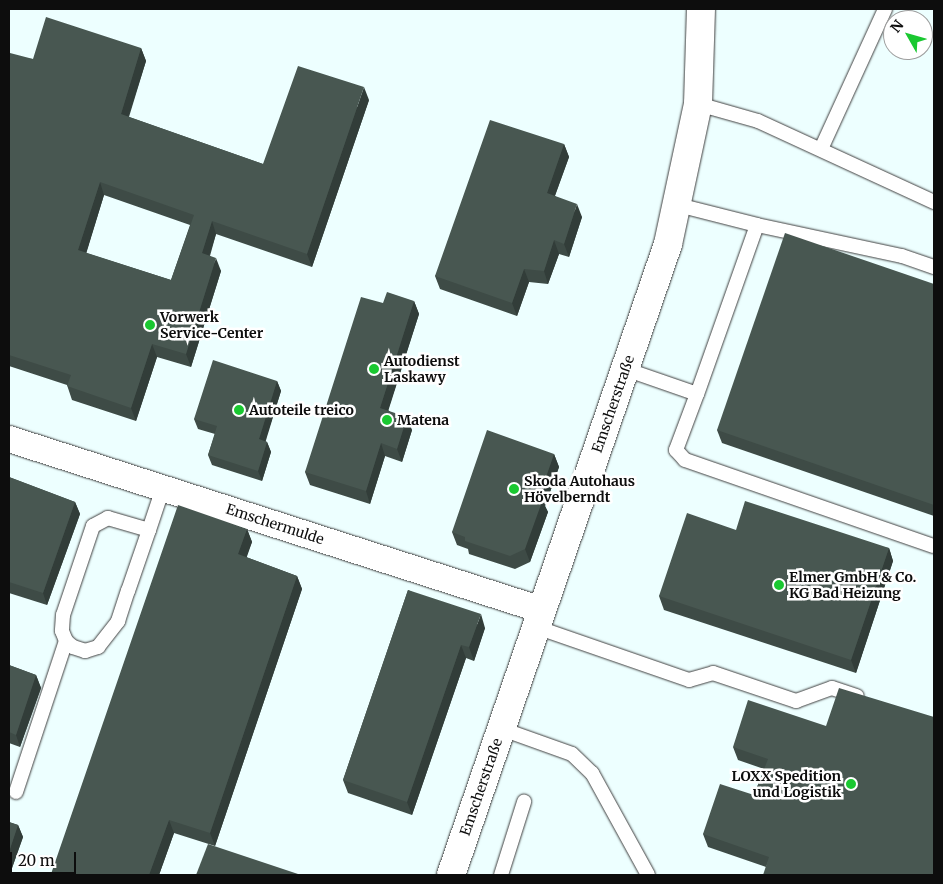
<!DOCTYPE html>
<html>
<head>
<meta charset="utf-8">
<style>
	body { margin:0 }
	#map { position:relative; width:943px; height:884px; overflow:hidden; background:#edffff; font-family:Merriweather,serif }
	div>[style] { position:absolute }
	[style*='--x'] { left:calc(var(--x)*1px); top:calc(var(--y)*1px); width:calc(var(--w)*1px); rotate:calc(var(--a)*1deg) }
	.roads { filter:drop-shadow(0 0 1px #404040) drop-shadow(0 0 1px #404040) }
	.service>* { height:14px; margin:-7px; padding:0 7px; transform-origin:7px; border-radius:7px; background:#fff }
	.minor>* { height:26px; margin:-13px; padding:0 13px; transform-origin:13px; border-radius:13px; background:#fff }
	.tertiary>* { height:28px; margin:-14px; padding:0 14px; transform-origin:14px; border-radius:14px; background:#fff }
	.wall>* { inset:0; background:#3e4b46 }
	.shaded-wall>* { inset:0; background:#323d39 }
	.building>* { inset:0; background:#485751 }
	.dots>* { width:14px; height:14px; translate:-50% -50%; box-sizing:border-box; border:2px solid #fff; border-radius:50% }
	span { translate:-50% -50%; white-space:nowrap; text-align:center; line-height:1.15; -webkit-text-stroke:5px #fff; paint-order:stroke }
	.poi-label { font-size:14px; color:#0d0d0d; font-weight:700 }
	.left { translate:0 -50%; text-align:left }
	.right { translate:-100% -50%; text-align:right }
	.street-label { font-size:14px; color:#0d0d0d }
	.frame { position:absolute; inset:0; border:10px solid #0d0d0d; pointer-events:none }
	.north { position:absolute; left:883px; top:10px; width:50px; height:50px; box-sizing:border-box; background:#fff; border:1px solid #9e9e9e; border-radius:50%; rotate:308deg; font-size:14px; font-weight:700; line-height:20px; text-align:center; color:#0d0d0d }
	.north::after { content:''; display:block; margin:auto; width:18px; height:22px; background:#1ac831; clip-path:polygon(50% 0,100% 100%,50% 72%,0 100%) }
	.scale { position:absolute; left:10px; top:852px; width:66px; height:22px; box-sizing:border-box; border:2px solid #0d0d0d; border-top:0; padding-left:6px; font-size:15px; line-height:18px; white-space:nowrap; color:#0d0d0d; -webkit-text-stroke:4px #fff; paint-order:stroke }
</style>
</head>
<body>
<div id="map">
	<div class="roads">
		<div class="service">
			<div style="--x:698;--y:104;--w:62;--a:15.8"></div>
			<div style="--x:758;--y:121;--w:194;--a:24.7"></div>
			<div style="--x:821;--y:149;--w:154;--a:-65.4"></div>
			<div style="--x:678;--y:205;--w:81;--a:14.2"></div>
			<div style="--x:757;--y:225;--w:179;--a:109.5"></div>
			<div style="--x:757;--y:225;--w:148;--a:12.1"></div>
			<div style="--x:902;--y:256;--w:34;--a:19"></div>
			<div style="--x:625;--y:369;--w:76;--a:19.1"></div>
			<div style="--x:697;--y:394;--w:60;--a:110.6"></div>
			<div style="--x:676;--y:450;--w:13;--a:48"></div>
			<div style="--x:685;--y:460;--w:263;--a:19.1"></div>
			<div style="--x:149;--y:530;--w:43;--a:-163.7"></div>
			<div style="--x:108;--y:518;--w:17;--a:152"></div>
			<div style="--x:93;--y:526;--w:94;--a:108.6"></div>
			<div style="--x:63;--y:615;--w:16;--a:94"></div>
			<div style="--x:62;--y:631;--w:11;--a:68"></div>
			<div style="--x:66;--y:641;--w:9;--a:41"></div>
			<div style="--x:73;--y:647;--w:13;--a:18"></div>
			<div style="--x:85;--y:651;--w:14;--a:-17"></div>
			<div style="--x:98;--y:647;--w:33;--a:-52"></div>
			<div style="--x:118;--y:621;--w:32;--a:-72"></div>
			<div style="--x:128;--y:591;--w:65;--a:-71"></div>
			<div style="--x:149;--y:530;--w:44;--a:-71.6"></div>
			<div style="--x:536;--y:627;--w:162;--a:19.1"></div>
			<div style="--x:689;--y:680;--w:25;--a:-16"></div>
			<div style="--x:713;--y:673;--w:88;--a:18.6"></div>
			<div style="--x:796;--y:701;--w:38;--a:-20"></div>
			<div style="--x:832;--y:688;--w:26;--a:18"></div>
			<div style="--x:502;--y:729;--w:74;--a:19.7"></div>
			<div style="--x:572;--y:754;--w:28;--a:44"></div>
			<div style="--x:592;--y:773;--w:116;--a:61.2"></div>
			<div style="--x:16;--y:792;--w:159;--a:-71.7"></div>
			<div style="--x:501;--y:875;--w:77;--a:-72.5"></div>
		</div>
		<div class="minor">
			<div style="--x:9;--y:439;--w:560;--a:17.79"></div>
		</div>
		<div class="tertiary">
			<div style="--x:451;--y:875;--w:667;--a:-71.02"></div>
			<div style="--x:668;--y:244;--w:143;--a:-77.9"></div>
			<div style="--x:698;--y:104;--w:95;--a:-88.2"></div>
		</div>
	</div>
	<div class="wall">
		<div style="clip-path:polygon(evenodd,141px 48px,146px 61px,129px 117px,263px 164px,369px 100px,312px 267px,216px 234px,210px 256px,221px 271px,191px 367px,157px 357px,136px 421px,72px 400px,67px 385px,9px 366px,9px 57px,33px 59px,141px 48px,104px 195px,190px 225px,171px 280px,86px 253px,104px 195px)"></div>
		<div style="clip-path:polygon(564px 144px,569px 157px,555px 196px,582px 217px,569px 257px,559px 254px,548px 284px,529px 282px,517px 316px,440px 289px,435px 276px)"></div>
		<div style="clip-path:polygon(934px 284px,934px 516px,722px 443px,717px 430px)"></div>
		<div style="clip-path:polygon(414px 301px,419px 314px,388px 410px,412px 430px,402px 462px,385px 456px,370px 504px,310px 485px,305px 472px)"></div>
		<div style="clip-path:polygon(277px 381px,281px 391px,265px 441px,267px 442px,271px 452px,262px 481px,212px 465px,208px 455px,215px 434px,198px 429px,194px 419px)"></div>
		<div style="clip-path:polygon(554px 454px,559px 467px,545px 506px,548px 512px,530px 562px,515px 569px,469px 554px,468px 549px,457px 545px,452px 532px)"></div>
		<div style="clip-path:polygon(9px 477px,75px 502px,80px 514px,47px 605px,9px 593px)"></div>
		<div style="clip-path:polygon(247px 529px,252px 542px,246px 557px,297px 576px,302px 589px,215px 846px,174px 833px,159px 875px,51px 875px,51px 874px)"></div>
		<div style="clip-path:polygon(736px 530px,889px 548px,893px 561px,856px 673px,664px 610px,659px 596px)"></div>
		<div style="clip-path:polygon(408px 590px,485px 628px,474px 661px,466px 658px,412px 815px,348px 793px,343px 780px)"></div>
		<div style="clip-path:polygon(9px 665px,36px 675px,41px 688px,20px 747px,9px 743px)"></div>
		<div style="clip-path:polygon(826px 726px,766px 867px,708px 847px,703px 834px,754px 795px,764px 769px,738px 760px,733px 747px)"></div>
		<div style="clip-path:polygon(9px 822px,18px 825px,23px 837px,12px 868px,9px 867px)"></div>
	</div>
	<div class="shaded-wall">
		<div style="clip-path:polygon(141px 48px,146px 61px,125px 127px,121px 114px)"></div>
		<div style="clip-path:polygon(364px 87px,369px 100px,312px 267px,307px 254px)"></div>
		<div style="clip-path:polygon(564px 144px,569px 157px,551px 206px,547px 193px)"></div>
		<div style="clip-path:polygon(100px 182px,104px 195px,83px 264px,78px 250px)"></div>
		<div style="clip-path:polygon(577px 204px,582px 217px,569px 257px,564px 244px)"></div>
		<div style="clip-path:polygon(212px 221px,216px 234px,206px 266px,202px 253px)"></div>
		<div style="clip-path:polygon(554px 240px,559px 254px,548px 284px,544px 271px)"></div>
		<div style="clip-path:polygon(216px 258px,221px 271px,191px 367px,186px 354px)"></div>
		<div style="clip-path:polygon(524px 269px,529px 282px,517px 316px,512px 303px)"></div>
		<div style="clip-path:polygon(414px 301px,419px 314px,385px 421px,380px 408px)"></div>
		<div style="clip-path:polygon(152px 344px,157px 357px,136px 421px,131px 408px)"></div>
		<div style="clip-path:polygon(277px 381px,281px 391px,263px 450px,259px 439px)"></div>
		<div style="clip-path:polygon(407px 417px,412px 430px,402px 462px,397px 449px)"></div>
		<div style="clip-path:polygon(267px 442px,271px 452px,262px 481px,258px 471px)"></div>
		<div style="clip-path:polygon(381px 443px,385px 456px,370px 504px,366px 491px)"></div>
		<div style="clip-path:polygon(554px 454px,559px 467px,545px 506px,548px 512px,530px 562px,525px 549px,539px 497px)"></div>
		<div style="clip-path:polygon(75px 502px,80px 514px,47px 605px,43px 593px)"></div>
		<div style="clip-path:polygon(247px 529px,252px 542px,243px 568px,238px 554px)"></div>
		<div style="clip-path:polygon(889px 548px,893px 561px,856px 673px,851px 660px)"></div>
		<div style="clip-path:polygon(297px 576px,302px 589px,215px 846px,210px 833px)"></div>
		<div style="clip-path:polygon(481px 614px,485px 628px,474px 661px,469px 647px)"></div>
		<div style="clip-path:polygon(461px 645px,466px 658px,412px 815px,407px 802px)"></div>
		<div style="clip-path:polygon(36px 675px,41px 688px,20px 747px,16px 735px)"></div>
		<div style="clip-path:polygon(169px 820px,174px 833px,159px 875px,149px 875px)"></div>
		<div style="clip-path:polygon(18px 825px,23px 837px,12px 868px,9px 859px,9px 852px)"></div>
	</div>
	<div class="building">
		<div style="clip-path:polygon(evenodd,46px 17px,141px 48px,121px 114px,263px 164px,298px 66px,364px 87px,307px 254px,212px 221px,202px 253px,216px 258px,186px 354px,152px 344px,131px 408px,67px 386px,71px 375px,9px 355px,9px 57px,10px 53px,33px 59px,46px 17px,100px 182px,194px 215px,171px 280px,78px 250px,100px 182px)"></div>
		<div style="clip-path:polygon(490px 120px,564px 144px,547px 193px,577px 204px,564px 244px,554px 240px,544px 271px,524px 269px,512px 303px,435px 276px)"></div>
		<div style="clip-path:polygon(785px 233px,934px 284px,934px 505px,717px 430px)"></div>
		<div style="clip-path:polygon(387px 292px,414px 301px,380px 408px,407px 417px,397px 449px,381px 443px,366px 491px,305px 472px,361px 297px,383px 303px)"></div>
		<div style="clip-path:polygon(213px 360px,277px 381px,259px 439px,267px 442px,258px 471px,208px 455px,217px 426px,194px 419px)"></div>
		<div style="clip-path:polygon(487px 430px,554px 454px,539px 497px,543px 499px,525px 549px,510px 556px,465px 541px,465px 537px,452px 532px)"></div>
		<div style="clip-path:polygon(9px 477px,75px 502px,43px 593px,9px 582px)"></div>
		<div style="clip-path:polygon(745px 501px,889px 548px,851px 660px,659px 596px,687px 513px,736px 530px)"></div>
		<div style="clip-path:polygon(178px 505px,247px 529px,238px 554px,297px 576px,210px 833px,169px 820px,149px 875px,55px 875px,51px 874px)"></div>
		<div style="clip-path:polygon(408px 590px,481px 614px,469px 647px,461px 645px,407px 802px,343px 780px)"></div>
		<div style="clip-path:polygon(9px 665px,36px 675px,16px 735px,9px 732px)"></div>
		<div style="clip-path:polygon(839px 688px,934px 717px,934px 875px,763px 875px,769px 857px,703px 834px,720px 784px,754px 795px,768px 759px,733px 747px,748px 700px,826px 726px)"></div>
		<div style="clip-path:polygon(9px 822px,18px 825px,9px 852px)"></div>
		<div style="clip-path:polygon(208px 844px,301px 875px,196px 875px)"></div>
	</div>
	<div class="dots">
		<div style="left:150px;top:325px;background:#1ac831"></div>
		<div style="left:374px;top:369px;background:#1ac831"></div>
		<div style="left:239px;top:410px;background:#1ac831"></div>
		<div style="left:387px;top:420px;background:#1ac831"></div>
		<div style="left:514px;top:489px;background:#1ac831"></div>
		<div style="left:779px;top:585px;background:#1ac831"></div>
		<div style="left:851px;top:784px;background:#1ac831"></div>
	</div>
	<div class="poi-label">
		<span class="left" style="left:160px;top:325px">Vorwerk<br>Service-Center</span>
		<span class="left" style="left:384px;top:369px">Autodienst<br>Laskawy</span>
		<span class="left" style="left:249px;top:410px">Autoteile treico</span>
		<span class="left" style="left:397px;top:420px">Matena</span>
		<span class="left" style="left:524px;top:489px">Skoda Autohaus<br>Hövelberndt</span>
		<span class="left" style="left:789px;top:585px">Elmer GmbH &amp; Co.<br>KG Bad Heizung</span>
		<span class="right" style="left:841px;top:784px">LOXX Spedition<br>und Logistik</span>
	</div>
	<div class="street-label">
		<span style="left:613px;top:404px;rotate:-71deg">Emscherstraße</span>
		<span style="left:275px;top:524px;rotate:18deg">Emschermulde</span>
		<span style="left:481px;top:787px;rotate:-71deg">Emscherstraße</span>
	</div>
	<div class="frame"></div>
	<div class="north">N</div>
	<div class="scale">20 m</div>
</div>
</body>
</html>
